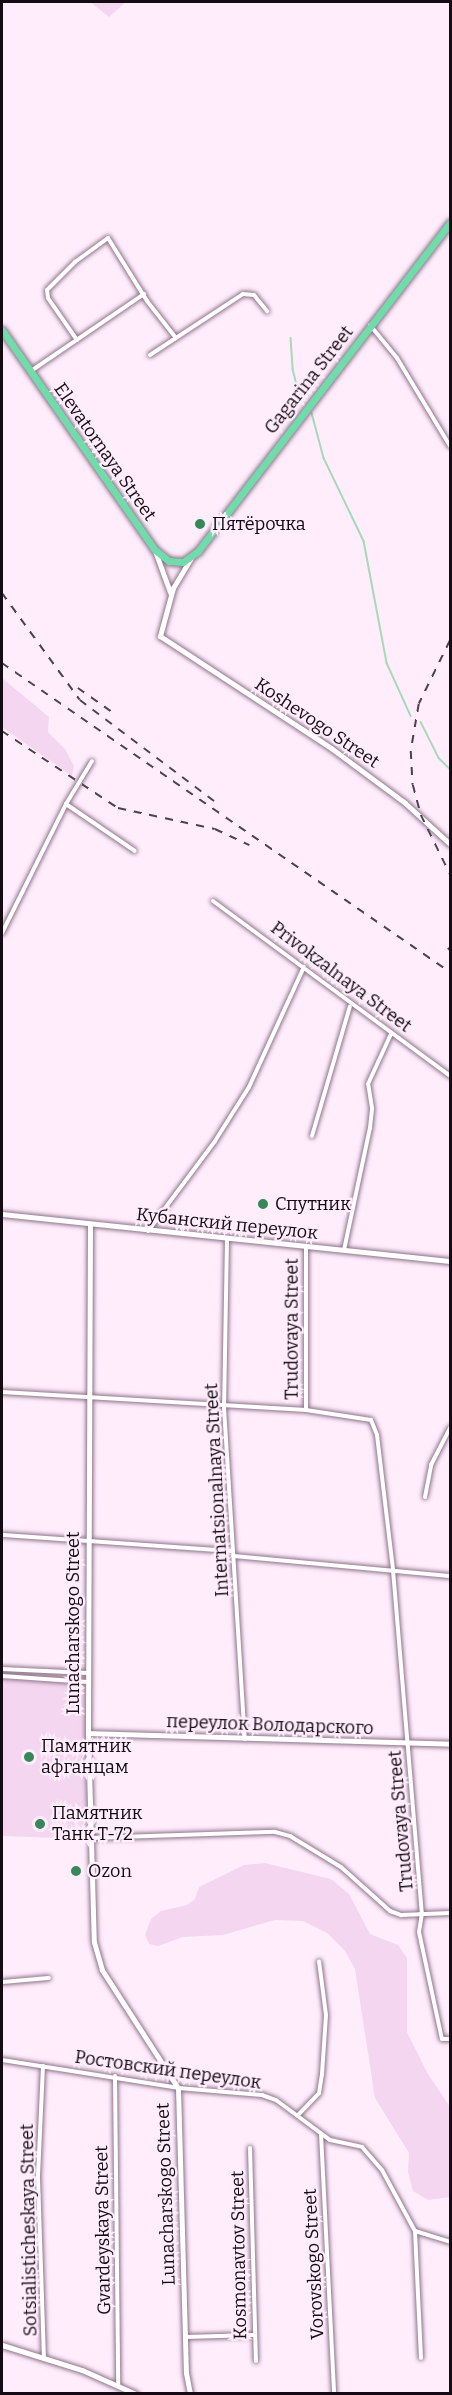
<!DOCTYPE html>
<html>
<head>
<meta charset="utf-8">
<style>
	body { margin:0 }
	#map { position:relative; width:452px; height:2395px; overflow:hidden; background:#ffedfc; font-family:Bitter,serif }
	div>[style] { position:absolute }
	[style*='--x'] { left:calc(var(--x)*1px); top:calc(var(--y)*1px); width:calc(var(--w)*1px); rotate:calc(var(--a)*1deg) }
	.green>* { inset:0; background:#f5d6f1 }
	.stream>* { height:1.5px; margin:-0.75px; padding:0 0.75px; transform-origin:0.75px; border-radius:0.75px; background:#a6d9b7 }
	.roads { filter:drop-shadow(0 0 2px #8e738a) drop-shadow(0 0 2px #8e738a) }
	.minor>* { height:4px; margin:-2px; padding:0 2px; transform-origin:2px; border-radius:2px; background:#fff }
	.tertiary>* { height:5px; margin:-2.5px; padding:0 2.5px; transform-origin:2.5px; border-radius:2.5px; background:#fff }
	.primary>* { height:7px; margin:-3.5px; padding:0 3.5px; transform-origin:3.5px; border-radius:3.5px; background:#72dbab }
	.rail>* { height:1.5px; margin-top:-0.75px; transform-origin:0; background:repeating-linear-gradient(90deg,#4d414b 0 8px,transparent 0 16px) }
	.dots>* { width:16px; height:16px; translate:-50% -50%; box-sizing:border-box; border:3px solid #ffedfc; border-radius:50% }
	span { translate:-50% -50%; white-space:nowrap; text-align:center; line-height:1.15; -webkit-text-stroke:4.5px #ffedfc; paint-order:stroke }
	.street-label { font-size:18px; color:#150b14 }
	.poi-label { font-size:18px; color:#150b14 }
	.left { translate:0 -50%; text-align:left }
	.frame { position:absolute; inset:0; border:3px solid #150b14; pointer-events:none }
</style>
</head>
<body>
<div id="map">
	<div class="green">
		<div style="clip-path:polygon(90px 2px,126px 2px,109px 17px)"></div>
		<div style="clip-path:polygon(2px 678px,49px 717px,48px 732px,65px 749px,74px 766px,72px 776px,2px 727px)"></div>
		<div style="clip-path:polygon(2px 1679px,85px 1684px,87px 1839px,2px 1836px)"></div>
		<div style="clip-path:polygon(265px 1863px,331px 1879px,349px 1894px,370px 1934px,398px 1945px,407px 1958px,407px 2032px,428px 2074px,450px 2107px,450px 2197px,428px 2200px,413px 2191px,408px 2172px,409px 2153px,375px 2098px,355px 1969px,345px 1951px,327px 1933px,303px 1921px,275px 1920px,223px 1935px,183px 1937px,158px 1946px,149px 1944px,145px 1935px,151px 1919px,161px 1911px,187px 1905px,195px 1899px,199px 1887px,244px 1865px)"></div>
	</div>
	<div class="stream">
		<div style="--x:291;--y:338;--w:31;--a:86"></div>
		<div style="--x:293;--y:369;--w:36;--a:76"></div>
		<div style="--x:312;--y:413;--w:47;--a:75.1"></div>
		<div style="--x:324;--y:458;--w:92;--a:64.3"></div>
		<div style="--x:364;--y:541;--w:124;--a:79.3"></div>
		<div style="--x:387;--y:663;--w:58;--a:65.6"></div>
		<div style="--x:421;--y:722;--w:40;--a:63.4"></div>
		<div style="--x:439;--y:758;--w:16;--a:45"></div>
	</div>
	<div class="roads">
		<div class="minor">
			<div style="--x:370;--y:325;--w:43;--a:50.7"></div>
			<div style="--x:397;--y:358;--w:103;--a:58.9"></div>
			<div style="--x:77;--y:340;--w:51;--a:-124.6"></div>
			<div style="--x:48;--y:298;--w:8;--a:-97"></div>
			<div style="--x:47;--y:290;--w:40;--a:-45"></div>
			<div style="--x:75;--y:262;--w:41;--a:-36"></div>
			<div style="--x:108;--y:238;--w:74;--a:58.2"></div>
			<div style="--x:147;--y:301;--w:47;--a:51.9"></div>
			<div style="--x:150;--y:355;--w:111;--a:-33.3"></div>
			<div style="--x:243;--y:294;--w:11;--a:5"></div>
			<div style="--x:254;--y:295;--w:21;--a:51"></div>
			<div style="--x:31;--y:371;--w:137;--a:-34.3"></div>
			<div style="--x:66;--y:804;--w:83;--a:34.3"></div>
			<div style="--x:213;--y:901;--w:295;--a:36.4"></div>
			<div style="--x:2;--y:933;--w:144;--a:-63.6"></div>
			<div style="--x:66;--y:804;--w:50;--a:-58.8"></div>
			<div style="--x:312;--y:1136;--w:135;--a:-73.7"></div>
			<div style="--x:148;--y:1231;--w:112;--a:-53.3"></div>
			<div style="--x:215;--y:1141;--w:64;--a:-57.8"></div>
			<div style="--x:249;--y:1087;--w:132;--a:-65.4"></div>
			<div style="--x:227;--y:1239;--w:169;--a:91"></div>
			<div style="--x:224;--y:1408;--w:332;--a:86.4"></div>
			<div style="--x:344;--y:1250;--w:125;--a:-78"></div>
			<div style="--x:370;--y:1128;--w:20;--a:-84"></div>
			<div style="--x:372;--y:1108;--w:24;--a:-99"></div>
			<div style="--x:368;--y:1084;--w:55;--a:-65.3"></div>
			<div style="--x:2;--y:1392;--w:305;--a:3.4"></div>
			<div style="--x:306;--y:1410;--w:66;--a:8.7"></div>
			<div style="--x:371;--y:1420;--w:16;--a:68"></div>
			<div style="--x:377;--y:1435;--w:136;--a:83.2"></div>
			<div style="--x:393;--y:1570;--w:344;--a:85.2"></div>
			<div style="--x:422;--y:1913;--w:19;--a:99"></div>
			<div style="--x:419;--y:1932;--w:109;--a:77.9"></div>
			<div style="--x:442;--y:2039;--w:8;--a:0"></div>
			<div style="--x:306;--y:1410;--w:163;--a:-90"></div>
			<div style="--x:425;--y:1497;--w:33;--a:-79"></div>
			<div style="--x:431;--y:1465;--w:42;--a:-62.8"></div>
			<div style="--x:2;--y:1535;--w:231;--a:4"></div>
			<div style="--x:233;--y:1556;--w:218;--a:5.3"></div>
			<div style="--x:2;--y:1669;--w:86;--a:2.7"></div>
			<div style="--x:2;--y:1676;--w:86;--a:4"></div>
			<div style="--x:90;--y:1838;--w:185;--a:-1.9"></div>
			<div style="--x:275;--y:1832;--w:16;--a:15"></div>
			<div style="--x:290;--y:1836;--w:60;--a:31.3"></div>
			<div style="--x:341;--y:1867;--w:66;--a:41.9"></div>
			<div style="--x:390;--y:1911;--w:12;--a:20"></div>
			<div style="--x:401;--y:1915;--w:49;--a:-2.3"></div>
			<div style="--x:2;--y:1982;--w:47;--a:-4.9"></div>
			<div style="--x:2;--y:2060;--w:178;--a:9"></div>
			<div style="--x:178;--y:2088;--w:84;--a:4.8"></div>
			<div style="--x:262;--y:2095;--w:15;--a:20"></div>
			<div style="--x:276;--y:2100;--w:67;--a:36.5"></div>
			<div style="--x:330;--y:2140;--w:33;--a:12"></div>
			<div style="--x:362;--y:2147;--w:30;--a:49"></div>
			<div style="--x:382;--y:2170;--w:69;--a:61.6"></div>
			<div style="--x:415;--y:2231;--w:37;--a:17"></div>
			<div style="--x:43;--y:2066;--w:112;--a:92.6"></div>
			<div style="--x:38;--y:2178;--w:181;--a:88.1"></div>
			<div style="--x:115;--y:2076;--w:308;--a:89.4"></div>
			<div style="--x:298;--y:2115;--w:30;--a:-46"></div>
			<div style="--x:319;--y:2093;--w:19;--a:-81"></div>
			<div style="--x:322;--y:2074;--w:59;--a:-86.1"></div>
			<div style="--x:326;--y:2015;--w:54;--a:-97.4"></div>
			<div style="--x:321;--y:2134;--w:260;--a:87.1"></div>
			<div style="--x:250;--y:2148;--w:213;--a:88.4"></div>
			<div style="--x:415;--y:2231;--w:127;--a:87.3"></div>
			<div style="--x:185;--y:2337;--w:69;--a:-1.7"></div>
		</div>
		<div class="tertiary">
			<div style="--x:155;--y:551;--w:44;--a:69.9"></div>
			<div style="--x:191;--y:558;--w:35;--a:121"></div>
			<div style="--x:173;--y:588;--w:50;--a:105.2"></div>
			<div style="--x:160;--y:636;--w:204;--a:33.2"></div>
			<div style="--x:331;--y:748;--w:92;--a:36.6"></div>
			<div style="--x:405;--y:803;--w:61;--a:42.3"></div>
			<div style="--x:2;--y:1214;--w:450;--a:6"></div>
			<div style="--x:90;--y:1224;--w:509;--a:90.23"></div>
			<div style="--x:88;--y:1733;--w:209;--a:88.4"></div>
			<div style="--x:94;--y:1942;--w:29;--a:74"></div>
			<div style="--x:102;--y:1970;--w:140;--a:57.2"></div>
			<div style="--x:178;--y:2088;--w:285;--a:88.4"></div>
			<div style="--x:186;--y:2373;--w:21;--a:79"></div>
			<div style="--x:88;--y:1733;--w:362;--a:1.7"></div>
			<div style="--x:2;--y:2345;--w:84;--a:17.4"></div>
			<div style="--x:82;--y:2370;--w:59;--a:24"></div>
		</div>
		<div class="primary">
			<div style="--x:2;--y:330;--w:267;--a:55.2"></div>
			<div style="--x:154;--y:549;--w:19;--a:39"></div>
			<div style="--x:169;--y:561;--w:14;--a:4"></div>
			<div style="--x:183;--y:562;--w:19;--a:-36"></div>
			<div style="--x:198;--y:551;--w:414;--a:-52.5"></div>
		</div>
	</div>
	<div class="rail">
		<div style="--x:2;--y:593;--w:132;--a:53.9"></div>
		<div style="--x:80;--y:700;--w:168;--a:37"></div>
		<div style="--x:450;--y:641;--w:70;--a:116.2"></div>
		<div style="--x:419;--y:704;--w:48;--a:99.7"></div>
		<div style="--x:411;--y:751;--w:34;--a:87"></div>
		<div style="--x:413;--y:785;--w:31;--a:75"></div>
		<div style="--x:421;--y:815;--w:66;--a:63.8"></div>
		<div style="--x:2;--y:663;--w:544;--a:34.6"></div>
		<div style="--x:78;--y:688;--w:42;--a:35.2"></div>
		<div style="--x:2;--y:731;--w:139;--a:33.6"></div>
		<div style="--x:118;--y:808;--w:99;--a:12.2"></div>
		<div style="--x:215;--y:829;--w:38;--a:25"></div>
		<div style="--x:448;--y:948;--w:3;--a:45"></div>
	</div>
	<div class="dots">
		<div style="left:200px;top:524px;background:#368859"></div>
		<div style="left:263px;top:1204px;background:#368859"></div>
		<div style="left:29px;top:1757px;background:#368859"></div>
		<div style="left:40px;top:1824px;background:#368859"></div>
		<div style="left:76px;top:1871px;background:#368859"></div>
	</div>
	<div class="street-label">
		<span style="left:309px;top:380px;rotate:-52deg">Gagarina Street</span>
		<span style="left:105px;top:452px;rotate:55deg">Elevatornaya Street</span>
		<span style="left:317px;top:723px;rotate:34deg">Koshevogo Street</span>
		<span style="left:341px;top:977px;rotate:37deg">Privokzalnaya Street</span>
		<span style="left:227px;top:1224px;rotate:6deg">Кубанский переулок</span>
		<span style="left:292px;top:1329px;rotate:-90deg">Trudovaya Street</span>
		<span style="left:217px;top:1490px;rotate:-93deg">Internatsionalnaya Street</span>
		<span style="left:73px;top:1623px;rotate:-90deg">Lunacharskogo Street</span>
		<span style="left:270px;top:1725px;rotate:2deg">переулок Володарского</span>
		<span style="left:401px;top:1821px;rotate:-95deg">Trudovaya Street</span>
		<span style="left:168px;top:2070px;rotate:8deg">Ростовский переулок</span>
		<span style="left:166px;top:2194px;rotate:-92deg">Lunacharskogo Street</span>
		<span style="left:29px;top:2230px;rotate:-91deg">Sotsialisticheskaya Street</span>
		<span style="left:103px;top:2230px;rotate:-91deg">Gvardeyskaya Street</span>
		<span style="left:239px;top:2255px;rotate:-91deg">Kosmonavtov Street</span>
		<span style="left:314px;top:2264px;rotate:-93deg">Vorovskogo Street</span>
	</div>
	<div class="poi-label">
		<span class="left" style="left:212px;top:524px">Пятёрочка</span>
		<span class="left" style="left:275px;top:1204px">Спутник</span>
		<span class="left" style="left:41px;top:1757px">Памятник<br>афганцам</span>
		<span class="left" style="left:52px;top:1824px">Памятник<br>Танк Т-72</span>
		<span class="left" style="left:88px;top:1871px">Ozon</span>
	</div>
	<div class="frame"></div>
</div>
</body>
</html>
